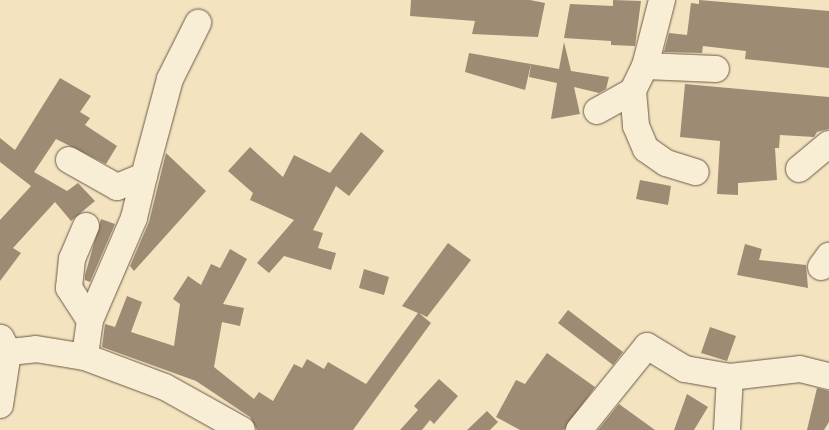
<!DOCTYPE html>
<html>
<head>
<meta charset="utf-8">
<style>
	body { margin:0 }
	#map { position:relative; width:829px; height:430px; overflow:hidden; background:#f4e3bf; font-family:"Sorts Mill Goudy",serif }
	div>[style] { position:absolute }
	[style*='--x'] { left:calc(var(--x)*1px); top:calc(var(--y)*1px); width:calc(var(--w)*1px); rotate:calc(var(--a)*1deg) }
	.building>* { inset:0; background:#9d8b73 }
	.roads { filter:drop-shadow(0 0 1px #6c5948) drop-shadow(0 0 1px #6c5948) }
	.minor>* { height:26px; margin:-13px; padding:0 13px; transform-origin:13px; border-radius:13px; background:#f8edd5 }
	span { translate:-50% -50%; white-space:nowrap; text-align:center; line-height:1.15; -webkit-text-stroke:4px #f8edd5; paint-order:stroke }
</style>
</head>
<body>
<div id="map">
	<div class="building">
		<div style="clip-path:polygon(411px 0,530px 0,545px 3px,538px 37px,472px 34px,475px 21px,410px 16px)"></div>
		<div style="clip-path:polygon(613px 0,641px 1px,635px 46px,611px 45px,611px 41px,564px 38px,570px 4px,613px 6px)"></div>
		<div style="clip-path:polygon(699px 0,829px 11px,829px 68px,745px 59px,746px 51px,703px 46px,702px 53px,664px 52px,669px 33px,687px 35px,691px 3px,699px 4px)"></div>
		<div style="clip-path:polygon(564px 42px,571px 71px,609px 77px,606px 89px,599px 93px,574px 87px,580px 114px,551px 119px,557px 83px,529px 77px,531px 64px,559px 69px)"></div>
		<div style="clip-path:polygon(469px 53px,531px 64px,525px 90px,465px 72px)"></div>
		<div style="clip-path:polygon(60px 78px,91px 96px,80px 112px,90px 118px,85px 125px,117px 146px,106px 164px,56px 139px,34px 172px,67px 191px,78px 183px,95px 201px,71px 221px,55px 202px,13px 248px,21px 253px,0 281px,0 220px,31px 186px,0 162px,0 138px,15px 150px)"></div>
		<div style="clip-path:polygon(685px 84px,829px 97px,829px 129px,817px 132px,814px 137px,780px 135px,779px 148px,775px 148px,777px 180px,738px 183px,738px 195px,717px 194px,720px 141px,680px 137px)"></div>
		<div style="clip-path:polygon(361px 132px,384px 151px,349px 196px,336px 186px,313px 230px,323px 233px,318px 248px,336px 253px,331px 270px,284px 256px,269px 273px,257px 263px,294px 220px,250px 200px,253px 193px,228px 171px,250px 147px,283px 177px,294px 155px,330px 173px)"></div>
		<div style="clip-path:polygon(166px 153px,206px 191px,134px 271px,130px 266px,149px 222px)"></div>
		<div style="clip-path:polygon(640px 180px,671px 186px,668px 205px,636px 199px)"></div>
		<div style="clip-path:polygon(101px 219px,115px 224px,90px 282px,85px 280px,85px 275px)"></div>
		<div style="clip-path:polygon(448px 243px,471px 260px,427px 317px,419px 313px,431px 323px,353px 430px,257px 430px,250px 417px,196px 381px,102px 347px,105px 324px,115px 327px,127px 296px,142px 302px,131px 332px,174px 346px,180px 304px,173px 299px,188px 276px,201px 285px,211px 264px,220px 268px,230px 249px,247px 259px,223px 304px,244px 308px,240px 326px,222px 322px,214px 367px,254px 399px,259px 392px,273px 401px,294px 364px,302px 368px,307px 359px,324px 369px,328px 362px,366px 384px,418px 313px,402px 306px)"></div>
		<div style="clip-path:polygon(745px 244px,762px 249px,759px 260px,806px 265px,808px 288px,737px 275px)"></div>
		<div style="clip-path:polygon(364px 269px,389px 277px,384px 295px,359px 288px)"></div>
		<div style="clip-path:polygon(568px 310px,623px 352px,613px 365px,558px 323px)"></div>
		<div style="clip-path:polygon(710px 327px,736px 336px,727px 361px,701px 353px)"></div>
		<div style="clip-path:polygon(547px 353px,595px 387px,564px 430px,520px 430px,496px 417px,516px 380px,525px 384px)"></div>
		<div style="clip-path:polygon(439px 379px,458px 396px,434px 424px,430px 420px,422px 430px,400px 430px,418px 410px,414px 406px)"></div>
		<div style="clip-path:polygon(817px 388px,829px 391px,829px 422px,824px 430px,807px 430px)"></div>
		<div style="clip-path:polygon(687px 394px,708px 407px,694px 430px,674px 430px)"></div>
		<div style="clip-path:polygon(619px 404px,655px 430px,598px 430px)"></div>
		<div style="clip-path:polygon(487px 411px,498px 422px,490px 430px,467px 430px)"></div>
	</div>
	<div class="roads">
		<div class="minor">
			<div style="--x:662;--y:0;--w:68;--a:104.4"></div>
			<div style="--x:645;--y:66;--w:28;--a:116"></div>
			<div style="--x:633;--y:91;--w:35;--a:85"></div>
			<div style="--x:636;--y:126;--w:25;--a:67"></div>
			<div style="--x:646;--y:149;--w:24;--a:35"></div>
			<div style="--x:666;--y:163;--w:31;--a:17"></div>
			<div style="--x:645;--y:66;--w:71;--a:2.4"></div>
			<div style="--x:597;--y:111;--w:41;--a:-29.1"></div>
			<div style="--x:69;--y:160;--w:55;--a:29.4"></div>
			<div style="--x:117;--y:187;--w:29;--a:-22"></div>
			<div style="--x:144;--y:176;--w:43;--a:103.4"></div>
			<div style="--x:134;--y:218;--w:111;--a:113.3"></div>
			<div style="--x:90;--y:320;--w:37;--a:98"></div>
			<div style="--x:799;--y:169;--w:39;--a:-40"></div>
			<div style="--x:144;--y:176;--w:100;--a:-75"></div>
			<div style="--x:170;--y:79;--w:63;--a:-63.4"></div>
			<div style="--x:86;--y:226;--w:36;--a:113"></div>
			<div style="--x:72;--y:259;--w:29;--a:96"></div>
			<div style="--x:69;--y:288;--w:38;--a:57"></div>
			<div style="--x:821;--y:267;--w:14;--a:-54"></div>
			<div style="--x:0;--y:353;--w:36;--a:-6"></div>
			<div style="--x:36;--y:349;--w:50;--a:9.3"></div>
			<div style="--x:85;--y:357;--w:85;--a:20.6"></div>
			<div style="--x:165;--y:387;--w:88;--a:29.2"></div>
			<div style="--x:0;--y:405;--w:54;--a:-81.4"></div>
			<div style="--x:8;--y:352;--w:16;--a:-117"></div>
			<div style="--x:579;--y:430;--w:108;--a:-51"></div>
			<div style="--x:647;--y:346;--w:44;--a:31.2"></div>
			<div style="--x:685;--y:369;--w:46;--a:10.1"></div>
			<div style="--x:730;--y:377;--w:70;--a:-6.5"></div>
			<div style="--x:800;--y:369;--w:30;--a:14"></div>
			<div style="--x:727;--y:430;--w:53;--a:-86.8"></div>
		</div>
	</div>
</div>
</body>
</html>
